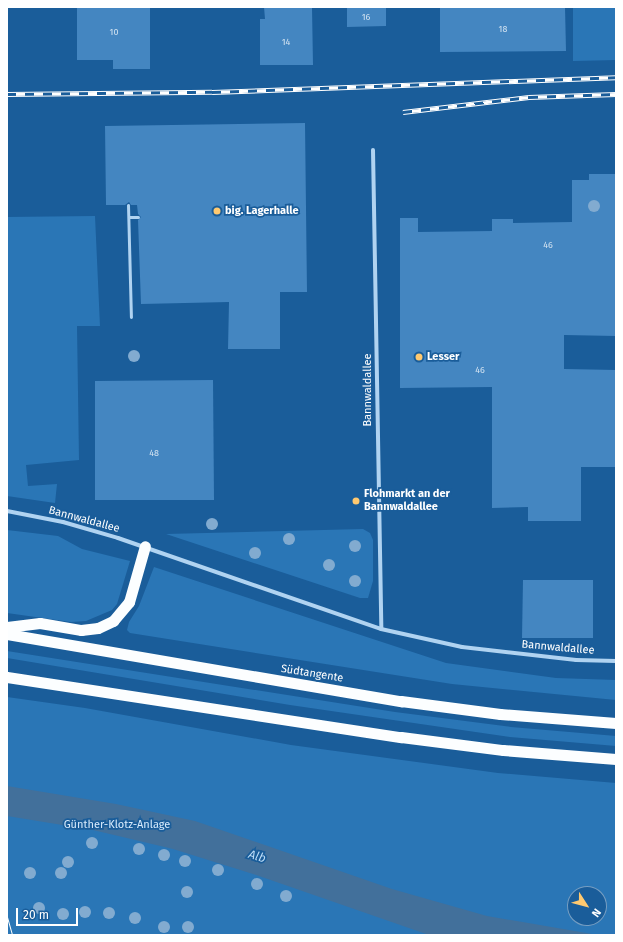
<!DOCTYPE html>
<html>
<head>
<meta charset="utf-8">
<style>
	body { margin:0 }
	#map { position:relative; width:623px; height:942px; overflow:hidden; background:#1a5d9a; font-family:"Fira Sans",sans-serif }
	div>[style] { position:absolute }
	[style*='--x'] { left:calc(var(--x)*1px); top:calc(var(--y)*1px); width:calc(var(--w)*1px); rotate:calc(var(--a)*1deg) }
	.green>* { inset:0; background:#2a76b6 }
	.water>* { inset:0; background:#42709b }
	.building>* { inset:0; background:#4486c1 }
	.service>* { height:3px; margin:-1.5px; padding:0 1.5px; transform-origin:1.5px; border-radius:1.5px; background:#b0d3f1 }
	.minor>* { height:4px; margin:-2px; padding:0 2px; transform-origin:2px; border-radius:2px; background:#b0d3f1 }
	.trunk>* { height:11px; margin:-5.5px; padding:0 5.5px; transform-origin:5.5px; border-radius:5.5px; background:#fcfeff }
	.tram>* { height:1px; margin:-0.5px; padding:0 0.5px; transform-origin:0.5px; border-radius:0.5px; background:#fff }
	.rail>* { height:4.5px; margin-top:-2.25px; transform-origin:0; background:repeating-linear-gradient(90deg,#1a5d9a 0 9px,#fff 0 18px); box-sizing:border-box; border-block:1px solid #fff }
	.trees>* { width:12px; height:12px; margin:-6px; border-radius:50%; background:#82abd0 }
	.dots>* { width:11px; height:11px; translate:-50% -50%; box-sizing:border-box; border:2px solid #1a5d9a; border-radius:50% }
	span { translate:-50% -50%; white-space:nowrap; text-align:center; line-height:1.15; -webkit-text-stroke:3.5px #1a5d9a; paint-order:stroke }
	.number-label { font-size:9px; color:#d0e1f0 }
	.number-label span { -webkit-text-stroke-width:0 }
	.poi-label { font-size:11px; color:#fff; font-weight:700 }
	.left { translate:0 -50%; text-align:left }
	.street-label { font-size:11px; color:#fff }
	.park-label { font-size:11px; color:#d8ebfc }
	.water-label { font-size:12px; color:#bdddf7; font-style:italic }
	.frame { position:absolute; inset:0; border:8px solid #fff; pointer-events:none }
	.north { position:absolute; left:567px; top:886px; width:40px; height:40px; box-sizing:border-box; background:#1a5d9a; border:1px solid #769ec2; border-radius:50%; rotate:126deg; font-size:11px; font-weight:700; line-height:16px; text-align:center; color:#fff }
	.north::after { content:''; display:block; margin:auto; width:14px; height:18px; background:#ffc970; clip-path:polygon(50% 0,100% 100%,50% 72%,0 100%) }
	.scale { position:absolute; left:16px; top:908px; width:62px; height:18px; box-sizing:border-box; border:2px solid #fff; border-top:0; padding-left:5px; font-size:12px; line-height:14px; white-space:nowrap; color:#fff; -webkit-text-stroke:3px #1a5d9a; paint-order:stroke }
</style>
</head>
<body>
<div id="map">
	<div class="green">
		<div style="clip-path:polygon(573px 7px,616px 7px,616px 60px,573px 61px)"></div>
		<div style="clip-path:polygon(95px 216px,100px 326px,77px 326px,79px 460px,26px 465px,28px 486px,57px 484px,55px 503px,7px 496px,7px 217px)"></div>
		<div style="clip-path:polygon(363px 529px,370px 533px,373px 540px,373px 581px,368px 598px,360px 598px,166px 534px)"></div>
		<div style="clip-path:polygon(7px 530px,58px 536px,82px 549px,130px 561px,117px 604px,112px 610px,86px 621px,71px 622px,7px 613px)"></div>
		<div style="clip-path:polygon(154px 567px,446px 663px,556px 678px,616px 680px,616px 700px,452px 684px,130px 633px,127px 630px,129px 622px,139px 606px)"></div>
		<div style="clip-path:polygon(7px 651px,395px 712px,511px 727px,616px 736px,616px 746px,510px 737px,290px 705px,7px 658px)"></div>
		<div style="clip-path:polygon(evenodd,7px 697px,85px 708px,291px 745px,498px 773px,616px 783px,616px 935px,7px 935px,7px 697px,575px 894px,599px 894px,599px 918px,575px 918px,575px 894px)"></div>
	</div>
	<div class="water">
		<div style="clip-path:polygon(7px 786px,116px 804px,195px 821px,392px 889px,487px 916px,598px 935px,429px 935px,253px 874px,173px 849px,93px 830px,7px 816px)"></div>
	</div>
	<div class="building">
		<div style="clip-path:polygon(77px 7px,150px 7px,150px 69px,113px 69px,113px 60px,77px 60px)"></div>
		<div style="clip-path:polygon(264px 7px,312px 7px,313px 65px,260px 65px,260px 19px,265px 19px)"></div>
		<div style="clip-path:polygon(347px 7px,386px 7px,386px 26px,347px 27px)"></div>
		<div style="clip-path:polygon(440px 7px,565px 7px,566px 51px,440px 52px)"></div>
		<div style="clip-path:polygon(305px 123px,307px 292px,280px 292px,280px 349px,228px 349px,229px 302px,141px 304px,138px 220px,141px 217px,138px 214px,137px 205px,131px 205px,129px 202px,125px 205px,106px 205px,105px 126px)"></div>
		<div style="clip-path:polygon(589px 174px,616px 174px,616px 336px,564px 335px,564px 369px,616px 370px,616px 467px,581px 467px,581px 521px,528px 521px,528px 507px,492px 508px,492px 387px,400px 388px,400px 218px,418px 218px,418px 232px,492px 231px,492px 219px,513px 219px,513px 223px,572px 222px,572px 180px,589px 180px)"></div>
		<div style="clip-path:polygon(213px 380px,214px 500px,95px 500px,95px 381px)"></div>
		<div style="clip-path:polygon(523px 580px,593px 580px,593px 638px,522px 638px)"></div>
	</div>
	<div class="service">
		<div style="--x:128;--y:205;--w:112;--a:88.5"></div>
		<div style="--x:129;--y:217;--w:9;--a:0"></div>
	</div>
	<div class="minor">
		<div style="--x:373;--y:150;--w:479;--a:89"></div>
		<div style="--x:7;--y:511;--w:57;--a:11.1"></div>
		<div style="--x:63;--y:522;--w:57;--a:16.2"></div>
		<div style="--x:118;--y:538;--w:278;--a:19.1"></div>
		<div style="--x:381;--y:629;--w:83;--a:12.5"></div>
		<div style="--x:462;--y:647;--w:115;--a:6.5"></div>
		<div style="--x:576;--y:660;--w:40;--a:1.4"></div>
	</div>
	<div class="trunk">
		<div style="--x:7;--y:627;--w:33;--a:-7"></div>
		<div style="--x:40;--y:623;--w:42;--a:9.7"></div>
		<div style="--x:81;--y:630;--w:17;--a:-7"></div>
		<div style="--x:98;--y:628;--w:17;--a:-25"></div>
		<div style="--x:113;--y:621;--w:25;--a:-50"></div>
		<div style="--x:129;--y:602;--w:58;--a:-74.1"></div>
		<div style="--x:7;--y:634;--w:400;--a:9.7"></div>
		<div style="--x:401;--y:701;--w:100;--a:7.5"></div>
		<div style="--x:500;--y:714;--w:116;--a:4.4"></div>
		<div style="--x:7;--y:677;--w:399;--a:8.7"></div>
		<div style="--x:401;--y:737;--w:103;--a:7.3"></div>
		<div style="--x:503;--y:750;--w:113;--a:4.6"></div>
	</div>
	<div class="tram">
		<div style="--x:7;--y:917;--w:19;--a:74"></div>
	</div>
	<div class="rail">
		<div style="--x:7;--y:94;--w:205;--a:-0.6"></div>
		<div style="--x:212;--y:92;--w:404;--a:-2.1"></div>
		<div style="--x:403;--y:112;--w:127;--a:-6.8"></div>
		<div style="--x:529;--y:97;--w:87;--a:-2"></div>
	</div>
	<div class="trees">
		<div style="left:594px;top:206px"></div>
		<div style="left:134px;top:356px"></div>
		<div style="left:212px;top:524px"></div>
		<div style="left:289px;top:539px"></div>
		<div style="left:355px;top:546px"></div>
		<div style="left:255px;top:553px"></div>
		<div style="left:329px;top:565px"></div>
		<div style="left:355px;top:581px"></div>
		<div style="left:92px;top:843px"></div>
		<div style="left:139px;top:849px"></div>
		<div style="left:164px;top:855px"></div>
		<div style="left:185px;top:861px"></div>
		<div style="left:68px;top:862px"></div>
		<div style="left:218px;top:870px"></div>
		<div style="left:30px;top:873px"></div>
		<div style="left:61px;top:873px"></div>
		<div style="left:257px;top:884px"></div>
		<div style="left:187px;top:892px"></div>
		<div style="left:286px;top:896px"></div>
		<div style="left:39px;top:908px"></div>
		<div style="left:85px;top:912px"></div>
		<div style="left:109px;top:913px"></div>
		<div style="left:63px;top:914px"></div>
		<div style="left:135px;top:918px"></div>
		<div style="left:164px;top:927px"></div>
		<div style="left:188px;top:927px"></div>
	</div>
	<div class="dots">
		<div style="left:217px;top:211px;background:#ffc970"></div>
		<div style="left:419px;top:357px;background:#ffc970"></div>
		<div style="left:356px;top:501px;background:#ffc970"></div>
	</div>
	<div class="number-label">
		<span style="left:366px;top:17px">16</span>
		<span style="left:503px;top:29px">18</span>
		<span style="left:114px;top:32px">10</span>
		<span style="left:286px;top:42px">14</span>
		<span style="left:548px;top:245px">46</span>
		<span style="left:480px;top:370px">46</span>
		<span style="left:154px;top:453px">48</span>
	</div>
	<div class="poi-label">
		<span class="left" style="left:225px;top:211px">big. Lagerhalle</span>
		<span class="left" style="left:427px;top:357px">Lesser</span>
		<span class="left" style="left:364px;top:501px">Flohmarkt an der<br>Bannwaldallee</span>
	</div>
	<div class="street-label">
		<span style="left:368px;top:390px;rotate:-90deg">Bannwaldallee</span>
		<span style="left:84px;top:520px;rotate:15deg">Bannwaldallee</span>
		<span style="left:558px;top:648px;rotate:5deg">Bannwaldallee</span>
		<span style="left:312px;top:674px;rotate:9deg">Südtangente</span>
	</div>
	<div class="park-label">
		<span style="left:117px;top:825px">Günther-Klotz-Anlage</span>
	</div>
	<div class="water-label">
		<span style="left:257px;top:857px;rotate:17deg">Alb</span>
	</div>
	<div class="frame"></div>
	<div class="north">N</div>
	<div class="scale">20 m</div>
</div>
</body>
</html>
